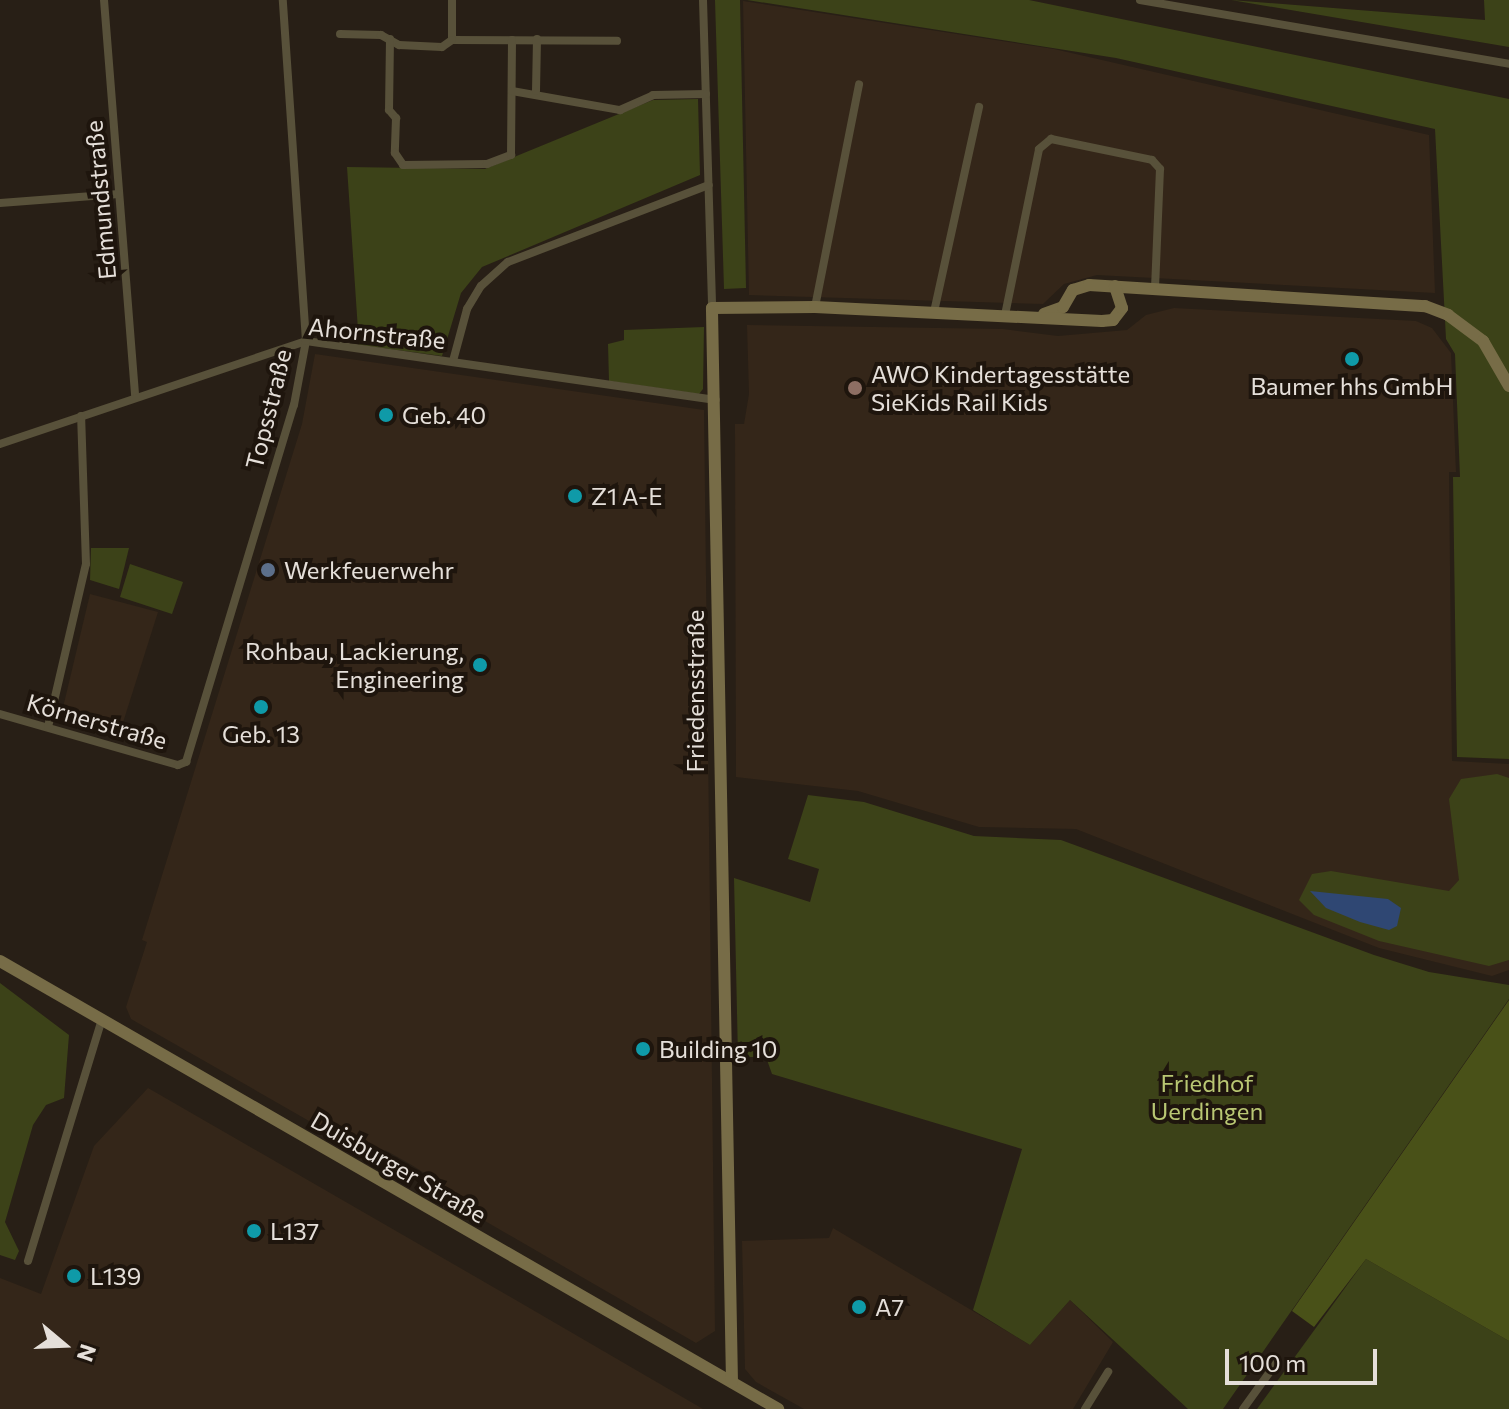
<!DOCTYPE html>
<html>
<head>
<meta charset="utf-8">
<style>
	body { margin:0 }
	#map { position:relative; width:1509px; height:1409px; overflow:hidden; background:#281f16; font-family:Commissioner,sans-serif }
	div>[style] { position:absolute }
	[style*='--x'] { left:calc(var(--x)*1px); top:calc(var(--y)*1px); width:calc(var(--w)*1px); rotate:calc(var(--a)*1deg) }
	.built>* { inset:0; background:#342619 }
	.green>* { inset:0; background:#3c4218 }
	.forest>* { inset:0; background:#495118 }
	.water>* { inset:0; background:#2f4773 }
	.minor>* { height:8px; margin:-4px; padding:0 4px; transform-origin:4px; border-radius:4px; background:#58513a }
	.secondary>* { height:12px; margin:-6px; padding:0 6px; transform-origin:6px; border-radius:6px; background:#776c47 }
	.dots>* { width:22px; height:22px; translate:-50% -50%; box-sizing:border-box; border:4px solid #1e150d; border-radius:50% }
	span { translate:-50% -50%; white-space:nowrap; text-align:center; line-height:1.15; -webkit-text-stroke:8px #1e150d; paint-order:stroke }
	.street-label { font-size:24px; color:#e5dfd9 }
	.poi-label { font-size:24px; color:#e5dfd9 }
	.left { translate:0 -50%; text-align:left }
	.right { translate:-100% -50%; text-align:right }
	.park-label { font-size:24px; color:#b9c773 }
	.north { position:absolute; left:24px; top:1305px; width:80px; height:80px; -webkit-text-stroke:6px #1e150d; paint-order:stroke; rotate:109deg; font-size:22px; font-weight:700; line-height:32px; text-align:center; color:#e5dfd9 }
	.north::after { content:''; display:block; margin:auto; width:28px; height:36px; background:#e5dfd9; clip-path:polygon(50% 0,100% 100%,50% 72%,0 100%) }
	.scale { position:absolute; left:1225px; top:1349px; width:152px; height:36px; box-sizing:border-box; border:4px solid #e5dfd9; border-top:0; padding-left:10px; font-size:24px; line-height:28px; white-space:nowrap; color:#e5dfd9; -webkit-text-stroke:6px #1e150d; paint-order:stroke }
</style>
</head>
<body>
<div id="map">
	<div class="built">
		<div style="clip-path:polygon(743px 1px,1054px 49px,1429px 135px,1435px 293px,1097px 275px,1064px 284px,1043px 304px,749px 295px)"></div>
		<div style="clip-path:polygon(1174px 308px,1416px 321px,1432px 328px,1451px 353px,1456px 472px,1449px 472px,1452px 761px,1509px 764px,1509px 970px,1492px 976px,1379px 948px,1076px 829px,979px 827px,858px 791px,736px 777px,735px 424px,744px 424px,749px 394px,747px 325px,1003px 329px,1058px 336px,1127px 330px,1146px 315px)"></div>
		<div style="clip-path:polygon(315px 354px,704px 410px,715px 1331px,696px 1343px,485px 1221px,483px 1210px,410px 1164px,385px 1150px,379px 1161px,131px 1019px,126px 1007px,147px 942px,142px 940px,302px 424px)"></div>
		<div style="clip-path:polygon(90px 594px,158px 612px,120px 732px,61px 716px)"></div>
		<div style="clip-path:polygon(148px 1088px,514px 1299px,703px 1409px,0 1409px,0 1278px,41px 1294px,94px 1146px)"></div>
		<div style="clip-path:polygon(833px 1228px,1030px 1345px,1070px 1300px,1113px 1342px,1073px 1409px,804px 1409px,756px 1382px,745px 1369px,742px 1241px,829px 1238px)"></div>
	</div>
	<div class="green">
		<div style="clip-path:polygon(715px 0,740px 0,746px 288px,724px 289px)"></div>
		<div style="clip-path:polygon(747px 0,1029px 0,1509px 99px,1509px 759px,1457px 757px,1453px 477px,1460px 477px,1455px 354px,1446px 339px,1435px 129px,1116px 58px)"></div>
		<div style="clip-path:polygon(1231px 0,1485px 20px,1484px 0,1509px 0,1509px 47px)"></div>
		<div style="clip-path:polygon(698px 99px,700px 175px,482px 267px,461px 293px,442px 356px,359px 345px,347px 167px,485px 169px,653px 100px)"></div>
		<div style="clip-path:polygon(704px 327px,703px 389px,699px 394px,609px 381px,608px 344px,624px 340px,624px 330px)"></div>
		<div style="clip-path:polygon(91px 548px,129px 548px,119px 589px,90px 580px)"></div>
		<div style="clip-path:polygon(130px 564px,183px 582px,172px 614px,120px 597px)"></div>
		<div style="clip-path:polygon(1497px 774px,1509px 778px,1509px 960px,1489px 966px,1379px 941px,1314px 915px,1299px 900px,1312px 874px,1331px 871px,1449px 891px,1459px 880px,1449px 799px,1461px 779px)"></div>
		<div style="clip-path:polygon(808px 795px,864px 802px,974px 836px,1061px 840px,1374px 955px,1429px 972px,1509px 985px,1509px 999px,1223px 1409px,1188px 1409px,1070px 1300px,1030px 1345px,973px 1310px,1022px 1149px,772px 1074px,766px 1057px,738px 1057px,734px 878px,810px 902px,819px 869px,788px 859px)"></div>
		<div style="clip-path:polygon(0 983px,69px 1035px,64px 1098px,46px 1105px,33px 1125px,5px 1222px,19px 1251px,15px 1260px,0 1255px)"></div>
		<div style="clip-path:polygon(1366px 1259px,1509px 1341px,1509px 1409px,1257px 1409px)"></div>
	</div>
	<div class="forest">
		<div style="clip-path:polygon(1509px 1000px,1509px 1341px,1366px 1259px,1314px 1327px,1292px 1311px)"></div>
	</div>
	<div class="water">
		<div style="clip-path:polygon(1310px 891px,1388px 899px,1401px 908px,1397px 926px,1389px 930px,1360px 922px,1326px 908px)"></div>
	</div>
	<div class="minor">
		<div style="--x:104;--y:0;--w:398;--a:85.5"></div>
		<div style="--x:452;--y:0;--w:40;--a:90"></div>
		<div style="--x:452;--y:40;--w:165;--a:0.3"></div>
		<div style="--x:703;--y:0;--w:308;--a:88.3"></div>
		<div style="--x:1140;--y:0;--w:375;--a:9.8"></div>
		<div style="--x:340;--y:34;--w:41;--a:1.4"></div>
		<div style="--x:381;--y:35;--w:21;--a:29"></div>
		<div style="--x:399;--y:45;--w:43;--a:2.7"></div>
		<div style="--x:442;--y:47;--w:12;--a:-35"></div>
		<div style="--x:390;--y:39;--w:71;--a:90.8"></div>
		<div style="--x:389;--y:110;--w:11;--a:49"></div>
		<div style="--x:396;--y:118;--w:35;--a:92"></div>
		<div style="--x:395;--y:153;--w:14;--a:56"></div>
		<div style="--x:403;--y:165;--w:84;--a:-0.7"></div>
		<div style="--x:487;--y:164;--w:26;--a:-21"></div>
		<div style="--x:511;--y:155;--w:115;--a:-89.5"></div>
		<div style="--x:512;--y:91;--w:110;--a:10"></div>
		<div style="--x:620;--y:110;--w:36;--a:-24"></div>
		<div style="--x:653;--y:95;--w:53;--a:-1.1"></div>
		<div style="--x:536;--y:91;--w:52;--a:-88.9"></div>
		<div style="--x:0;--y:203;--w:119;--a:-4.3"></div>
		<div style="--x:815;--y:307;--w:227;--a:-78.8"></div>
		<div style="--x:934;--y:312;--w:210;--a:-77.6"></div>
		<div style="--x:1005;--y:315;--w:169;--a:-78.4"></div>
		<div style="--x:1039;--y:149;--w:16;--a:-40"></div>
		<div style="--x:1051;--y:139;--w:103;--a:11.7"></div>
		<div style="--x:1152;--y:160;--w:12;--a:48"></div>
		<div style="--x:1160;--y:169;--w:121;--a:92.4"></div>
		<div style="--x:453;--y:361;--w:54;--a:-74.9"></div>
		<div style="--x:467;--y:309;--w:27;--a:-59"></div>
		<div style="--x:481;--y:286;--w:36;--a:-42"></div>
		<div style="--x:508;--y:262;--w:215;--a:-21"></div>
		<div style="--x:0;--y:444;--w:323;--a:-18.6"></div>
		<div style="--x:306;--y:341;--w:414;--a:8.2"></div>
		<div style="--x:0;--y:714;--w:185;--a:16"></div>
		<div style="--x:178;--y:765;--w:9;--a:-21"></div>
		<div style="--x:186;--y:762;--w:373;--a:-73.2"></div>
		<div style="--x:294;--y:405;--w:65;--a:-79.4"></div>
		<div style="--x:306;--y:341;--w:342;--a:-93.9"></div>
		<div style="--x:48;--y:727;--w:167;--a:-76.9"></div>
		<div style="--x:86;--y:564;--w:148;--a:-91.9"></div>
		<div style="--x:28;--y:1261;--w:253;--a:-73"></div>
		<div style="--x:1085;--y:1409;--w:44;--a:-58.1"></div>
		<div style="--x:1243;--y:1409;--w:58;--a:-54.1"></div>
	</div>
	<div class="secondary">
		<div style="--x:1044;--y:314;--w:20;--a:-20"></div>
		<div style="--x:1063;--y:307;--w:20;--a:-60"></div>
		<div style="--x:1073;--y:290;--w:17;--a:-17"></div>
		<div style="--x:1089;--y:285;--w:337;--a:3.6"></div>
		<div style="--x:1425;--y:306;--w:25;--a:21"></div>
		<div style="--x:1448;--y:315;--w:44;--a:36.6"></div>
		<div style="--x:1483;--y:341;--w:52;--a:60"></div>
		<div style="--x:0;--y:961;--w:898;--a:29.93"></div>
		<div style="--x:732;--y:1382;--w:1074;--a:-91.07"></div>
		<div style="--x:712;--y:308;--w:103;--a:-0.6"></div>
		<div style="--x:815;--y:307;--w:287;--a:2.8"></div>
		<div style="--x:1102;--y:321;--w:11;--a:-5"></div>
		<div style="--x:1113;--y:320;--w:15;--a:-53"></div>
		<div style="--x:1122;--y:308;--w:23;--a:-108"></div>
	</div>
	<div class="dots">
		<div style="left:1352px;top:359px;background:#0f9aa8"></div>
		<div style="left:855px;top:388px;background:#8d6e63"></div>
		<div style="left:386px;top:415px;background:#0f9aa8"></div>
		<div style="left:575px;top:496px;background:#0f9aa8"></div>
		<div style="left:268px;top:570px;background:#5c6f8a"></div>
		<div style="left:480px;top:665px;background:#0f9aa8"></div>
		<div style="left:261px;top:707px;background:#0f9aa8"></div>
		<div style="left:643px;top:1049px;background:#0f9aa8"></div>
		<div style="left:254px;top:1231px;background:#0f9aa8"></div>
		<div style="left:74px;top:1276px;background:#0f9aa8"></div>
		<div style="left:859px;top:1307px;background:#0f9aa8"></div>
	</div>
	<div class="street-label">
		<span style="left:100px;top:200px;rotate:-95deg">Edmundstraße</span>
		<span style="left:377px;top:333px;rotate:6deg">Ahornstraße</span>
		<span style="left:268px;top:409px;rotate:-76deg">Topsstraße</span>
		<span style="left:695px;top:691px;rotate:-90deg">Friedensstraße</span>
		<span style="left:97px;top:721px;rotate:16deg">Körnerstraße</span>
		<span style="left:399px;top:1167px;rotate:30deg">Duisburger Straße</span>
	</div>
	<div class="poi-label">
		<span class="left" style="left:871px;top:388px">AWO Kindertagesstätte<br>SieKids Rail Kids</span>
		<span style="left:1352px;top:386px">Baumer hhs GmbH</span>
		<span class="left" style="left:402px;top:415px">Geb. 40</span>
		<span class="left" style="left:591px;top:496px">Z1 A-E</span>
		<span class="left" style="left:284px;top:570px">Werkfeuerwehr</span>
		<span class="right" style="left:464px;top:665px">Rohbau, Lackierung,<br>Engineering</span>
		<span style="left:261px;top:734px">Geb. 13</span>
		<span class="left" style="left:659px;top:1049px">Building 10</span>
		<span class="left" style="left:270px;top:1231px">L137</span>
		<span class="left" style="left:90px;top:1276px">L139</span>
		<span class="left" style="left:875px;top:1307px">A7</span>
	</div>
	<div class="park-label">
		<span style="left:1207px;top:1097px">Friedhof<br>Uerdingen</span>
	</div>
	<div class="north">N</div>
	<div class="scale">100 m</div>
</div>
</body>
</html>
